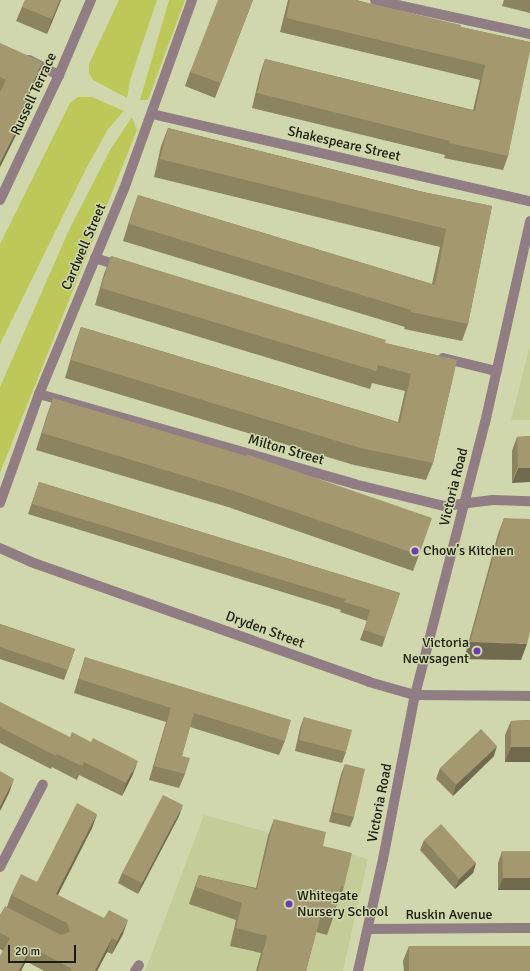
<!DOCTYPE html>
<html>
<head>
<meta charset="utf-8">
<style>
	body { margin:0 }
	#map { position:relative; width:530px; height:971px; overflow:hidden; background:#d0d7ac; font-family:Signika,sans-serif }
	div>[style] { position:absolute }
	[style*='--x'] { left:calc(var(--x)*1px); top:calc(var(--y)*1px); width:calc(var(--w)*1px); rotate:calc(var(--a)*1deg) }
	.built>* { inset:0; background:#c4cc9a }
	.green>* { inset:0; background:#bcc959 }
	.minor>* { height:10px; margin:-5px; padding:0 5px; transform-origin:5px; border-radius:5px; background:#917d84 }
	.wall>* { inset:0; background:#8c835f }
	.shaded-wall>* { inset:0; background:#726a4e }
	.building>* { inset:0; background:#a3986f }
	.dots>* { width:11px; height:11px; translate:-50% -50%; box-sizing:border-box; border:2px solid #d0d7ac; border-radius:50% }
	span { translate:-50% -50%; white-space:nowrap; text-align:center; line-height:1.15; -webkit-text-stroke:3px #d0d7ac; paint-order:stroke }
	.street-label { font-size:14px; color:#1a1c0c }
	.poi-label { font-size:14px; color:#1a1c0c }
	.left { translate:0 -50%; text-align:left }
	.right { translate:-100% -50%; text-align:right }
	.scale { position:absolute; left:8px; top:945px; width:68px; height:18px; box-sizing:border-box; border:2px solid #1a1c0c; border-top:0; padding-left:5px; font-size:12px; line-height:14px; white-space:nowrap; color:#1a1c0c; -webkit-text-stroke:3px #d0d7ac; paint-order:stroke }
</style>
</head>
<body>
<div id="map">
	<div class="built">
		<div style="clip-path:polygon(530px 345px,530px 420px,511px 420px)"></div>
		<div style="clip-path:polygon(204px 815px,368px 859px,343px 971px,145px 971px)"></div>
	</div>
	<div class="green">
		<div style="clip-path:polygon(119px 0,157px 0,130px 80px,127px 98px,93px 80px,89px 73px,89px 64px)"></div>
		<div style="clip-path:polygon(169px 0,185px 0,148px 100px,140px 100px)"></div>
		<div style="clip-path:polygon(78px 97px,92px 97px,124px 111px,108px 129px,87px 167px,0 344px,0 244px,70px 103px)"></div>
		<div style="clip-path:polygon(132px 117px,137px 130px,0 473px,0 387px,69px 230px,110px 150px)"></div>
	</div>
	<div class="minor">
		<div style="--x:375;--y:0;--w:159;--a:12.4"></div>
		<div style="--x:29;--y:60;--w:34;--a:27"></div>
		<div style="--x:152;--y:114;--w:388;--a:13"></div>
		<div style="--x:0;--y:200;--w:138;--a:-64.7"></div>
		<div style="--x:59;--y:75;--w:82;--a:-66.9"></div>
		<div style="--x:95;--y:258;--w:26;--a:18"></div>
		<div style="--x:443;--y:358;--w:55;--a:13.8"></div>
		<div style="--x:39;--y:394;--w:328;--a:15.9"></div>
		<div style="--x:354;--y:484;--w:93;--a:13.7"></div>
		<div style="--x:444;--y:506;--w:49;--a:-7"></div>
		<div style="--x:493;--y:500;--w:37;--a:2"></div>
		<div style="--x:0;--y:503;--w:116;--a:-70.3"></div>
		<div style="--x:39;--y:394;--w:222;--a:-67.5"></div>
		<div style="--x:124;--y:189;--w:201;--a:-70.2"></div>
		<div style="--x:0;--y:548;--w:34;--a:24"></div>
		<div style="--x:31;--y:562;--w:359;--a:19.5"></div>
		<div style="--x:369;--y:682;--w:48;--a:15.8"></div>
		<div style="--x:415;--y:695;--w:115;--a:0.5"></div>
		<div style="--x:0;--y:867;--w:93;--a:-62.6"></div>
		<div style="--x:369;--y:929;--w:161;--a:-0.4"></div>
		<div style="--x:135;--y:971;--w:7;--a:-56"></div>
		<div style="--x:358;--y:971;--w:115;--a:-77.4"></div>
		<div style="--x:383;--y:859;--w:167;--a:-79"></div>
		<div style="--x:415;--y:695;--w:281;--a:-75.6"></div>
		<div style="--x:485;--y:423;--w:207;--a:-77.4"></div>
	</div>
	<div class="wall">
		<div style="clip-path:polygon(25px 0,61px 0,47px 34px,16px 21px)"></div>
		<div style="clip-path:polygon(253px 0,215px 98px,185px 86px,190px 72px)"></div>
		<div style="clip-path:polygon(288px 0,356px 0,461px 27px,530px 42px,508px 156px,503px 170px,444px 158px,445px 155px,252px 108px,260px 74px,265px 59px,473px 110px,480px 80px,280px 32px)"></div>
		<div style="clip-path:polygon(504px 0,530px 0,530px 13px,502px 6px)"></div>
		<div style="clip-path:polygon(0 43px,37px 77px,19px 117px,22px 119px,17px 133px,0 167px)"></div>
		<div style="clip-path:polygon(168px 128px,423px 192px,492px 206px,468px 324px,462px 341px,404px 329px,405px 327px,123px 241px,132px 212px,138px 195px,432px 284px,440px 247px,154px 177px,161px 146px)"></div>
		<div style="clip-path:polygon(111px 256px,385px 343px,457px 360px,433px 463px,426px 480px,354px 465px,65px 378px,75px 344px,81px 327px,398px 422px,405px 391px,372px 383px,370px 389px,95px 305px,104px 274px)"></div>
		<div style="clip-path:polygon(53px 398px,419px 555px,413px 571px,228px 507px,36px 450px,47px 415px)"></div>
		<div style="clip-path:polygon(530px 436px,512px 483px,512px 451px,517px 437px)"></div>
		<div style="clip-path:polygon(39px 482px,400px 593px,382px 647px,360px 640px,367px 621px,340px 612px,341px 610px,28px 514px)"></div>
		<div style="clip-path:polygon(504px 518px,521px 660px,464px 659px,498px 534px)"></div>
		<div style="clip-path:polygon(0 624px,75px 649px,64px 680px,0 659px)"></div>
		<div style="clip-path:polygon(85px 657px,285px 741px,279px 755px,190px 727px,182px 756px,185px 774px,179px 788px,149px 780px,166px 722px,74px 693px)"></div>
		<div style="clip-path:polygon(0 702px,133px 774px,122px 796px,79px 775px,77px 780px,52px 767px,51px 769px,0 743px)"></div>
		<div style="clip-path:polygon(304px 717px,346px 752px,342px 763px,295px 751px,300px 728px)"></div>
		<div style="clip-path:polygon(530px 720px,530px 762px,505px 762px,505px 735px,511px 721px)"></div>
		<div style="clip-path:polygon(494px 756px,453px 796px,436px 779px,440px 768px)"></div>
		<div style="clip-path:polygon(345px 764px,354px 817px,350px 827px,329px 822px,341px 774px)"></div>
		<div style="clip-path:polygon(97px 814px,92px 828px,58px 895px,123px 934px,112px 954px,107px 952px,97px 971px,44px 971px,26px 961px,21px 971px,0 971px,3px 951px,0 949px,0 915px,7px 907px,11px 895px,37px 882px)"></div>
		<div style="clip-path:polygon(179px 816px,138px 894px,118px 883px,122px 873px)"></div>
		<div style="clip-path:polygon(274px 819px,323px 846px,344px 887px,338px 904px,337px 904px,333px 918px,327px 935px,316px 932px,306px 971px,256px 971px,261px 953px,230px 946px,236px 920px,189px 904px,193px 892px,199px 875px,256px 888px,268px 836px)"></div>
		<div style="clip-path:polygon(424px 840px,476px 863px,473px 873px,455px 889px,420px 850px)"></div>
		<div style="clip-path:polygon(502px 851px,530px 851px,498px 890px,498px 863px)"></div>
		<div style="clip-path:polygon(409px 946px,530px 971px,404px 971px,403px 961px)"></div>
	</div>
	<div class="shaded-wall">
		<div style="clip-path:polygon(60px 0,61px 0,47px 34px,52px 19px)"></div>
		<div style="clip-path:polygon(42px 62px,37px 77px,13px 131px,19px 117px)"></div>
		<div style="clip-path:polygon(22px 119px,17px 133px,0 167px,0 163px)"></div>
		<div style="clip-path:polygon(518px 468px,530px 468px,530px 482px,512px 483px)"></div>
		<div style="clip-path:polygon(470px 642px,527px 644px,521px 660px,464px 659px)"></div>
		<div style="clip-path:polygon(497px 746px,494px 756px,453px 796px,456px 785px)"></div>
		<div style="clip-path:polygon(511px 747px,530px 747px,530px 762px,505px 762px)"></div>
		<div style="clip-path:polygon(138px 761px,133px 774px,122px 796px,126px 783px)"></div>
		<div style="clip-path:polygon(14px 779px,9px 793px,0 811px,0 806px)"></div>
		<div style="clip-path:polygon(183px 805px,179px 816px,138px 894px,142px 883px)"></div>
		<div style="clip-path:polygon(97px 814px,92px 828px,51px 908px,56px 894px)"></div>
		<div style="clip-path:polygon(476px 863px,473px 873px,455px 889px,459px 879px)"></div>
		<div style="clip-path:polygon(503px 878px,530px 878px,530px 890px,498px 890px)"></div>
		<div style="clip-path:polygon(128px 920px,123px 934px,112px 954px,117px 941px)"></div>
		<div style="clip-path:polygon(112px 938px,107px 952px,97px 971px,95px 971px)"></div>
		<div style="clip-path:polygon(31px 947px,26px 961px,21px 971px,19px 971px)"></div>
	</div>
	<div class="building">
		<div style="clip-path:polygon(25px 0,60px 0,52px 19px,22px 7px)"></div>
		<div style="clip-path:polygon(218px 0,253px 0,221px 83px,190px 72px)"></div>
		<div style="clip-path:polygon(290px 0,356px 0,461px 25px,461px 27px,530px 42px,530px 51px,508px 156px,449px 143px,450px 141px,257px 93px,265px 59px,475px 111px,485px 65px,286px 18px)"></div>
		<div style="clip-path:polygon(0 43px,42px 62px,19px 117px,22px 119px,0 163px,0 92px,6px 80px,0 77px)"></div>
		<div style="clip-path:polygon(168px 128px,423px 192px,492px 206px,468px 324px,411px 312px,411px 310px,129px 224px,138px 195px,435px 285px,446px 229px,160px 159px)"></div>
		<div style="clip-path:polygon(111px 256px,386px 340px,385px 343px,457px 360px,433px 463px,360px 448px,71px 360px,81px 327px,400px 423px,411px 374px,378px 365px,376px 371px,101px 288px)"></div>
		<div style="clip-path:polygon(53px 398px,246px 456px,246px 454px,432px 518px,419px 555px,234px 491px,42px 433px)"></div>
		<div style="clip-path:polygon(530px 436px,530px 468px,518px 468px,517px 437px)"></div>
		<div style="clip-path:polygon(39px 482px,400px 593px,385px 637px,364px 630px,370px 610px,344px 602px,345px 599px,32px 504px)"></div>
		<div style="clip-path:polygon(504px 518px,530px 519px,530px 632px,527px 644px,470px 642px)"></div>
		<div style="clip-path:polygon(0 624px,75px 649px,68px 670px,0 647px)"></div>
		<div style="clip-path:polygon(85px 657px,291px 720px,285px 741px,194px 713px,182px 756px,190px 758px,185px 774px,154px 766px,171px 708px,79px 679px)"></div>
		<div style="clip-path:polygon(0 702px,70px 737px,72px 732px,91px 742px,93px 738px,138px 761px,126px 783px,84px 762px,82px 766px,57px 754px,56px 756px,0 727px)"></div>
		<div style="clip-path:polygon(304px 717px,352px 730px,346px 752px,299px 740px)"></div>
		<div style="clip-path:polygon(530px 720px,530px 747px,511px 747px,511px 721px)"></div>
		<div style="clip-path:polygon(481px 729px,497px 746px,456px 785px,440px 768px)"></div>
		<div style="clip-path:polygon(345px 764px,365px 769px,354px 817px,333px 812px)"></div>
		<div style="clip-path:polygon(0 771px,14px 779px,0 806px)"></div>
		<div style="clip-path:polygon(163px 795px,183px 805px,142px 883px,122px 873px)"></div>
		<div style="clip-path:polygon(77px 803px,97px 814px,56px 894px,104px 918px,109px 910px,128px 920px,117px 941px,112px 938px,95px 971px,70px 971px,72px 969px,31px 947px,19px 971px,0 971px,0 956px,10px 938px,0 933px,0 915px,5px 906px,61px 935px,70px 932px,67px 923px,11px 895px,21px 874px,37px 882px)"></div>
		<div style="clip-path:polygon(274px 819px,326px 832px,323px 846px,352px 853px,344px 887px,341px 886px,333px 918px,321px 915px,306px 971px,258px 971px,267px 936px,236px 928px,242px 903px,196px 887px,199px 875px,257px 889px)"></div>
		<div style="clip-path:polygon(441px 824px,476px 863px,459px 879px,424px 840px)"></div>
		<div style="clip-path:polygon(502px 851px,530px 851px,530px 878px,503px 878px)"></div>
		<div style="clip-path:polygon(409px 946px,530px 946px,530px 971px,409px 971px)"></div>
	</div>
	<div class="dots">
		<div style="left:415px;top:551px;background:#683db5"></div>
		<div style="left:477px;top:651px;background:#683db5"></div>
		<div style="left:289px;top:904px;background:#683db5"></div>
	</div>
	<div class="street-label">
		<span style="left:34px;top:94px;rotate:-65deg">Russell Terrace</span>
		<span style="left:344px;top:144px;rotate:13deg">Shakespeare Street</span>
		<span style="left:84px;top:247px;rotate:-67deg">Cardwell Street</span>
		<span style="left:286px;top:450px;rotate:16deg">Milton Street</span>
		<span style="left:454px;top:487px;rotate:-76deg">Victoria Road</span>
		<span style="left:265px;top:630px;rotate:20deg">Dryden Street</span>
		<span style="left:380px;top:803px;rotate:-79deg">Victoria Road</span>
		<span style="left:449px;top:915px">Ruskin Avenue</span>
	</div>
	<div class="poi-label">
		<span class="left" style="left:423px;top:551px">Chow’s Kitchen</span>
		<span class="right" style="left:469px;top:651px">Victoria<br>Newsagent</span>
		<span class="left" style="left:297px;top:904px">Whitegate<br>Nursery School</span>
	</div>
	<div class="scale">20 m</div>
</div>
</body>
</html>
